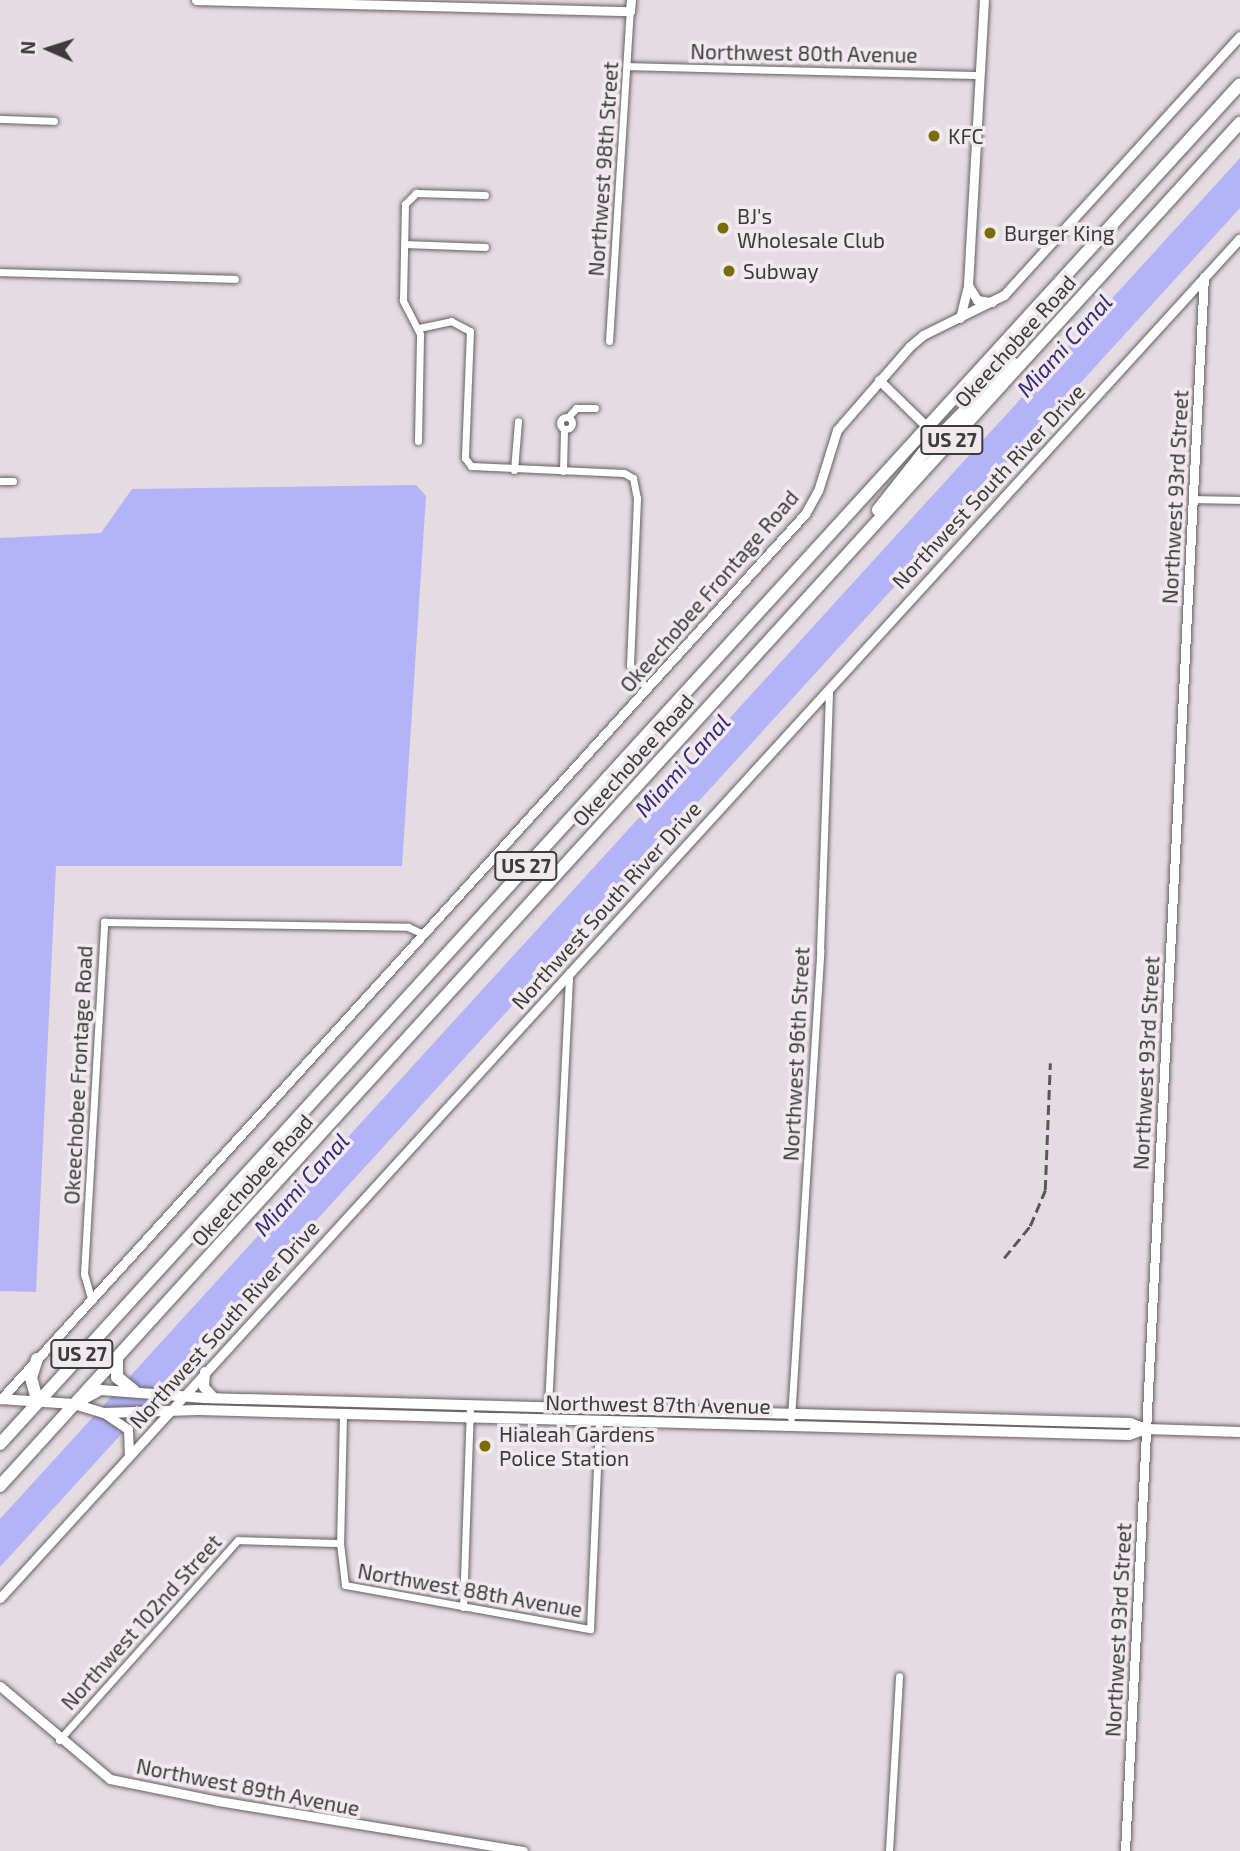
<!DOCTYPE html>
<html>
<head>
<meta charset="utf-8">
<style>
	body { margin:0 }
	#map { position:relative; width:1240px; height:1851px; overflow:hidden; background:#e3dce1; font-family:"Exo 2",sans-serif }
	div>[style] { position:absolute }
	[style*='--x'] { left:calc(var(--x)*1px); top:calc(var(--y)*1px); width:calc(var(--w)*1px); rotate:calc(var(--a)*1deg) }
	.water>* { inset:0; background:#b4b3f7 }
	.roads { filter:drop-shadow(0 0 2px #656064) drop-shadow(0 0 2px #656064) }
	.minor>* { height:7px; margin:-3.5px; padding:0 3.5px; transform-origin:3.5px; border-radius:3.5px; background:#fff }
	.minor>.ring { margin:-3.5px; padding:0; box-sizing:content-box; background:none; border:7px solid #fff; border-radius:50% }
	.tertiary>* { height:9px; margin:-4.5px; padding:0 4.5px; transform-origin:4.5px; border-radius:4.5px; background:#fff }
	.secondary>* { height:10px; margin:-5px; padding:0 5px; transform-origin:5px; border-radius:5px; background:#fff }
	.trunk>* { height:12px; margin:-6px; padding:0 6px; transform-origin:6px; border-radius:6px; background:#fff }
	.rail>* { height:2.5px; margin-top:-1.25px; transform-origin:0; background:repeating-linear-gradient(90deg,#5a5759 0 10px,transparent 0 15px) }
	.dots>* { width:19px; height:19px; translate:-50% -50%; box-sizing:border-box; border:4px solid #f0e9ee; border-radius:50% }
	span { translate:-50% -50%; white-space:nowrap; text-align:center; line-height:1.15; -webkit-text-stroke:7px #f0e9ee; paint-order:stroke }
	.shield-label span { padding:2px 5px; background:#f0e9ee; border:2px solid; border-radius:5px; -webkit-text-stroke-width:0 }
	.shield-label { font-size:19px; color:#3d3b3c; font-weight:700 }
	.street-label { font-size:21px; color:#3d3b3c }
	.poi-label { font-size:21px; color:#3d3b3c }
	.left { translate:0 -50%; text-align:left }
	.water-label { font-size:23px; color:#372c79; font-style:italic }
	.north { position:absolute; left:14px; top:14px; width:70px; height:70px; -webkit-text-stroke:5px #f0e9ee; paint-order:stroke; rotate:273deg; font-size:19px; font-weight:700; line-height:28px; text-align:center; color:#3d3b3c }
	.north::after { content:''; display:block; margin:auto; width:24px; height:32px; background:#3d3b3c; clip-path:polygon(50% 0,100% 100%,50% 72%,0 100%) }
</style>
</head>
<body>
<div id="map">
	<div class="water">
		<div style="clip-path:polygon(1240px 158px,1240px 208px,0 1567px,0 1519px)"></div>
		<div style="clip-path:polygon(416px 485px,426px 496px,402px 866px,56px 866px,36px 1292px,0 1291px,0 538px,101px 533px,132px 489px)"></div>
	</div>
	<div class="roads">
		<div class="minor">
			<div style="--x:627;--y:66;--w:353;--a:1.5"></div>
			<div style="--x:0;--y:119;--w:54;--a:2.1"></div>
			<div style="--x:404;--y:244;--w:81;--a:2.1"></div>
			<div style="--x:0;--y:272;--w:235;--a:1.7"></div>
			<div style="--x:419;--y:328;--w:33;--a:-12"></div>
			<div style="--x:451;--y:321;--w:21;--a:28"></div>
			<div style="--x:470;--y:331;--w:127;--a:92.3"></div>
			<div style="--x:465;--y:458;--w:10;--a:53"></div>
			<div style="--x:471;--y:466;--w:153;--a:2.6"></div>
			<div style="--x:624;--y:473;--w:10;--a:29"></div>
			<div style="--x:633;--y:478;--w:20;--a:79"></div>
			<div style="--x:637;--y:498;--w:167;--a:92.4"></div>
			<div style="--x:630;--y:665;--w:29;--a:55"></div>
			<div style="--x:609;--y:341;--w:331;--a:-86.4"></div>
			<div class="ring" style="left:560px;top:417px;width:5px;height:5px"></div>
			<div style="--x:568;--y:417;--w:12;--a:-48"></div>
			<div style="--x:576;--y:408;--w:19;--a:0"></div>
			<div style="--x:418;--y:441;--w:107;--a:-88.9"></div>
			<div style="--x:420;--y:334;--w:38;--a:-117"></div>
			<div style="--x:403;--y:300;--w:96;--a:-88.8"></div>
			<div style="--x:405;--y:204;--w:16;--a:-45"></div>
			<div style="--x:416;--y:193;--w:69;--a:1.7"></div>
			<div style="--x:514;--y:470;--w:49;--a:-85.3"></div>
			<div style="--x:563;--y:471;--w:42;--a:-88.6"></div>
			<div style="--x:0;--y:481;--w:13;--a:0"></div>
			<div style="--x:1192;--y:499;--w:48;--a:1.2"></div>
			<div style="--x:91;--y:1298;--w:25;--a:-106"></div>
			<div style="--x:84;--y:1274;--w:353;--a:-86.7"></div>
			<div style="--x:104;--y:922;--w:304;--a:0.9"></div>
			<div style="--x:408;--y:927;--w:17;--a:25"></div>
			<div style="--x:548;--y:1407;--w:435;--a:-87.2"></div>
			<div style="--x:343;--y:1415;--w:128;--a:91.3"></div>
			<div style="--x:340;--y:1543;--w:42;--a:83.2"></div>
			<div style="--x:345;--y:1585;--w:249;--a:10.2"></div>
			<div style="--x:590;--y:1629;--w:208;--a:-87.5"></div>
			<div style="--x:791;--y:1418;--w:468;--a:-86.4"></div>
			<div style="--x:820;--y:951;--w:262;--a:-88"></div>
			<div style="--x:463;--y:1607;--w:202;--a:-88"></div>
			<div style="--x:59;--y:1740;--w:268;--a:-48.2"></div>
			<div style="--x:238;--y:1540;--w:102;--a:1.7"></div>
			<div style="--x:889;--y:1851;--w:175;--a:-86.7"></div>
		</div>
		<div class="tertiary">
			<div style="--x:196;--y:0;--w:434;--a:1.5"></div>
			<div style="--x:630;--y:11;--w:11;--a:-85"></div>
			<div style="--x:969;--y:287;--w:15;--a:58"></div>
			<div style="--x:977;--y:300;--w:15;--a:8"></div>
			<div style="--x:960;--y:318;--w:34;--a:-76"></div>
			<div style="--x:968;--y:285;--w:285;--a:-86.8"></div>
			<div style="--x:879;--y:380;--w:66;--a:44.4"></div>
			<div style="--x:1;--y:1399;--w:1196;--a:-47.75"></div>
			<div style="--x:805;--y:514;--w:26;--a:-61"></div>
			<div style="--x:818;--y:491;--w:64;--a:-72.7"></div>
			<div style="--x:837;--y:430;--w:111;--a:-49"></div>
			<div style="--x:910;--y:346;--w:17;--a:-40"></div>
			<div style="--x:923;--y:335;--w:90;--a:-26.3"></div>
			<div style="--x:1004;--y:295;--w:350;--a:-47.7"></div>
			<div style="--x:104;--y:1413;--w:29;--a:34"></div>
			<div style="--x:128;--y:1429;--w:25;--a:88"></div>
			<div style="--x:0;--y:1598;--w:1840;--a:-47.64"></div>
			<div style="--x:0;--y:1686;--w:144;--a:40.2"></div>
			<div style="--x:110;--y:1779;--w:110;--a:11.5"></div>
			<div style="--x:218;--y:1801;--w:309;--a:9.3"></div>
			<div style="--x:1125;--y:1851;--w:1576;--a:-87.13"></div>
		</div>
		<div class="secondary">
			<div style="--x:205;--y:1372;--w:15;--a:94"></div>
			<div style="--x:204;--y:1387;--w:15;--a:48"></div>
			<div style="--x:0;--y:1399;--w:74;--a:3.9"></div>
			<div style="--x:74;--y:1404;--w:31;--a:17"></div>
			<div style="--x:104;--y:1413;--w:94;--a:-1.8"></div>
			<div style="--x:198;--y:1410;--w:931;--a:1.54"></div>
			<div style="--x:1129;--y:1435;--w:18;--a:-19"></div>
			<div style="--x:79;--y:1402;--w:25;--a:-29"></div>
			<div style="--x:101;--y:1390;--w:104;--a:4.4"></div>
			<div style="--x:205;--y:1398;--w:925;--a:1.55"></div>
			<div style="--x:1130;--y:1423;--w:17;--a:21"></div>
			<div style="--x:1146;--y:1429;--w:94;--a:1.8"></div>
		</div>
		<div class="trunk">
			<div style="--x:878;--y:510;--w:73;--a:-51.7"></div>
			<div style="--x:923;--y:453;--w:127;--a:-45.3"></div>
			<div style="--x:117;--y:1358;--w:19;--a:90"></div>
			<div style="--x:117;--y:1377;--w:22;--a:39"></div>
			<div style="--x:37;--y:1359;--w:20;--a:108"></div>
			<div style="--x:31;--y:1378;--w:25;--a:74"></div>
			<div style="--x:0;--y:1444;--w:1840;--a:-47.64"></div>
			<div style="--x:0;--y:1486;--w:1843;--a:-47.71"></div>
		</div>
	</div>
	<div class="rail">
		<div style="--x:1004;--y:1258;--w:41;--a:-50.9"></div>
		<div style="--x:1030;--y:1226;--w:39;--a:-67"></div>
		<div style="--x:1045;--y:1190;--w:127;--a:-87.7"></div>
	</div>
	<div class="dots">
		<div style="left:934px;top:136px;background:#7b6c05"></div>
		<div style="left:723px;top:228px;background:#7b6c05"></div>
		<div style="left:990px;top:233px;background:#7b6c05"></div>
		<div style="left:729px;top:271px;background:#7b6c05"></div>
		<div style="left:485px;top:1446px;background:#7b6c05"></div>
	</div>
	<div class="shield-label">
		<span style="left:952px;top:440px">US 27</span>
		<span style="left:526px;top:866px">US 27</span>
		<span style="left:82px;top:1354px">US 27</span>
	</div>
	<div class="street-label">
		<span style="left:804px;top:53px;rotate:1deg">Northwest 80th Avenue</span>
		<span style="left:603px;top:169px;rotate:-86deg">Northwest 98th Street</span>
		<span style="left:1015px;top:341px;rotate:-48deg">Okeechobee Road</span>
		<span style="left:988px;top:486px;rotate:-47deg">Northwest South River Drive</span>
		<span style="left:1175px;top:497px;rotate:-87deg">Northwest 93rd Street</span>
		<span style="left:709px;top:591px;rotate:-49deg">Okeechobee Frontage Road</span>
		<span style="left:633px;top:760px;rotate:-48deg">Okeechobee Road</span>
		<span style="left:606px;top:905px;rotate:-48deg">Northwest South River Drive</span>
		<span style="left:796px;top:1054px;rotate:-87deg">Northwest 96th Street</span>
		<span style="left:1146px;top:1063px;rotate:-87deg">Northwest 93rd Street</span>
		<span style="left:78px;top:1075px;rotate:-87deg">Okeechobee Frontage Road</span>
		<span style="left:252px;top:1180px;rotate:-48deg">Okeechobee Road</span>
		<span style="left:224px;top:1324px;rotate:-48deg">Northwest South River Drive</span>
		<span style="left:658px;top:1404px;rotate:1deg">Northwest 87th Avenue</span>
		<span style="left:470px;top:1590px;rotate:10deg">Northwest 88th Avenue</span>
		<span style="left:141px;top:1622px;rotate:-48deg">Northwest 102nd Street</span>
		<span style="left:1118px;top:1630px;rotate:-87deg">Northwest 93rd Street</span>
		<span style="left:248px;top:1787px;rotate:11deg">Northwest 89th Avenue</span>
	</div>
	<div class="poi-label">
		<span class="left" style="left:948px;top:136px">KFC</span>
		<span class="left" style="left:737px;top:228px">BJ's<br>Wholesale Club</span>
		<span class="left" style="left:1004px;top:233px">Burger King</span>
		<span class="left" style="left:743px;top:271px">Subway</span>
		<span class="left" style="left:499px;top:1446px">Hialeah Gardens<br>Police Station</span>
	</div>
	<div class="water-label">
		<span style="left:1064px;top:345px;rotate:-48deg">Miami Canal</span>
		<span style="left:682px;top:765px;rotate:-48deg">Miami Canal</span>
		<span style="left:301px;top:1184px;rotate:-48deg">Miami Canal</span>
	</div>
	<div class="north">N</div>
</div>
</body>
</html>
